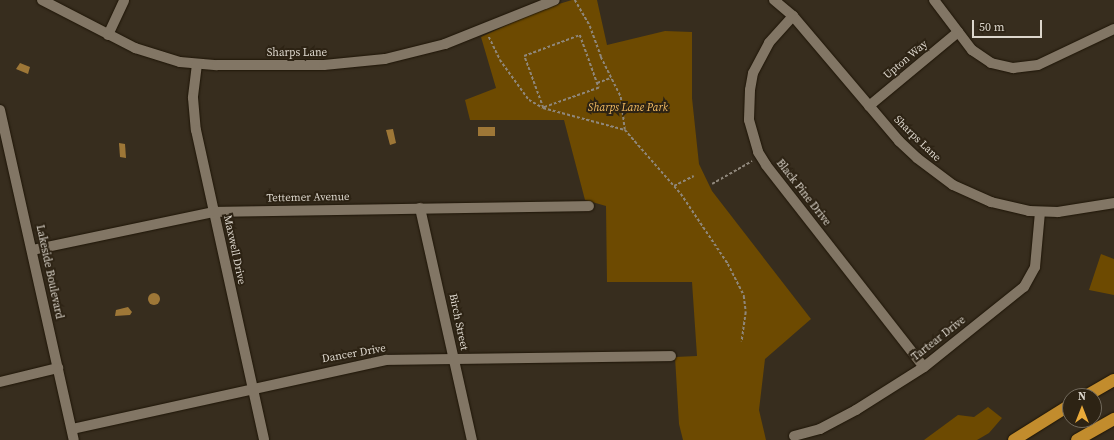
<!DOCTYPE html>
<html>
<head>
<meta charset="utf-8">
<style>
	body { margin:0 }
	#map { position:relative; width:1114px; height:440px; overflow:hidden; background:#372d1e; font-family:"Source Serif 4",serif }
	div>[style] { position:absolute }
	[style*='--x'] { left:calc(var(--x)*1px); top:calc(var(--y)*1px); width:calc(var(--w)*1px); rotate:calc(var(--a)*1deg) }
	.green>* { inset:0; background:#6d4a01 }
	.water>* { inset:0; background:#9e7737 }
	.round { border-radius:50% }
	.path>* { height:1.5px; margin-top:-0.75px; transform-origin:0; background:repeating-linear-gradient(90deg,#8f877b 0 3px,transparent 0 5px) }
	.roads { filter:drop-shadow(0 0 1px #1e1507) drop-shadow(0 0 1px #1e1507) }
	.minor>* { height:10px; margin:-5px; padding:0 5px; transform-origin:5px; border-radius:5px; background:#827665 }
	.highway>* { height:12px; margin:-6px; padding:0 6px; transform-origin:6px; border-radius:6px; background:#c28c2d }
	span { translate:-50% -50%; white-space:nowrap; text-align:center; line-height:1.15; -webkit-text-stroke:4px #2d2314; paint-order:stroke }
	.street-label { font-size:11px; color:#dcd6cc }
	.park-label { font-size:11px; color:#f5bd63; font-style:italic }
	.north { position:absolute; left:1062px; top:388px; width:40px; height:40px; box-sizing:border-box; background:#2d2314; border:1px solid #736b5e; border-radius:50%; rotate:0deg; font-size:11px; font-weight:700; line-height:16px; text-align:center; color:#dcd6cc }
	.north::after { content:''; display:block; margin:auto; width:14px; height:18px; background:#eaaa39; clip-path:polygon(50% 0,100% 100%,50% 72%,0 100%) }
	.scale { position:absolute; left:972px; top:20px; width:70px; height:18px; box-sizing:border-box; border:2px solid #dcd6cc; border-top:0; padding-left:5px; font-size:12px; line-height:14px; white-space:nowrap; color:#dcd6cc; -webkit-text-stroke:3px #2d2314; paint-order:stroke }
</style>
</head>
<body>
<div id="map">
	<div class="green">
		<div style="clip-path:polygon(572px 0,597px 0,607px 45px,665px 31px,692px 32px,692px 98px,699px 164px,712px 191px,811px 319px,765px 359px,759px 410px,766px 440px,683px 440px,679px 424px,675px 357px,697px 356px,692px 282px,607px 282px,606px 206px,585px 200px,564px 120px,470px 120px,465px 100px,496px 88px,481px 37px,539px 10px)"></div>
		<div style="clip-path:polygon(1101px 254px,1114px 259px,1114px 295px,1089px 290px)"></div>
		<div style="clip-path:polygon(988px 407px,1002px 418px,989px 433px,977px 440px,924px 440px,958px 415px,974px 417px)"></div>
	</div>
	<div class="water">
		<div style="clip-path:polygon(20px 63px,30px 67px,28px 74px,16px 69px)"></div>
		<div style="clip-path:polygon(478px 127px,495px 127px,495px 136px,478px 136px)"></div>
		<div style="clip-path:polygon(393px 129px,396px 143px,390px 145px,386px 130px)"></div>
		<div style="clip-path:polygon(119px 143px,125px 144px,126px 158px,120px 157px)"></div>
		<div class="round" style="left:148px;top:293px;width:12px;height:12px"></div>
		<div style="clip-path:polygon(128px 307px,132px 312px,130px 315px,115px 316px,116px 310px)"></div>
	</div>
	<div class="path">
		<div style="--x:575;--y:0;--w:30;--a:60"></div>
		<div style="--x:590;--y:26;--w:33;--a:70"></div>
		<div style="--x:601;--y:57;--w:45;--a:63.4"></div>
		<div style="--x:621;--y:97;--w:33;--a:83"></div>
		<div style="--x:580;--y:35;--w:56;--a:70.3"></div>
		<div style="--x:599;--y:88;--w:59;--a:160.3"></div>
		<div style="--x:543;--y:108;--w:55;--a:-110.1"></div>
		<div style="--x:524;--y:56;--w:60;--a:-20.6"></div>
		<div style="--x:489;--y:37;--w:25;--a:64"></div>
		<div style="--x:500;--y:60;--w:49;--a:54.1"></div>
		<div style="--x:529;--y:100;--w:16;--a:30"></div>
		<div style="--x:543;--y:108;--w:85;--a:15"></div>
		<div style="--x:625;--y:130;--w:85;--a:48.8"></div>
		<div style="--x:681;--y:194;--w:84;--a:56.1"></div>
		<div style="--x:728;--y:264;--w:36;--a:63"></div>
		<div style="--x:744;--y:296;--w:16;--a:83"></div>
		<div style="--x:746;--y:312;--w:30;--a:98"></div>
		<div style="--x:597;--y:83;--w:15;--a:-20"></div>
		<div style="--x:712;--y:184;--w:46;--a:-29.9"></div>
		<div style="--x:674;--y:186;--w:22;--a:-27"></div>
	</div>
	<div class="roads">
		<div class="minor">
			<div style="--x:42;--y:0;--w:105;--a:27.3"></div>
			<div style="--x:135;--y:48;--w:47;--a:17.3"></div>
			<div style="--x:180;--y:62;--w:37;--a:5"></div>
			<div style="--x:217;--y:65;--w:107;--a:0"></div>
			<div style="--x:324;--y:65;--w:61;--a:-5.6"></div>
			<div style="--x:385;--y:59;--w:62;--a:-14"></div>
			<div style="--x:445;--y:44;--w:118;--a:-21.8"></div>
			<div style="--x:774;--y:0;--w:25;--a:40"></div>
			<div style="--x:793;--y:16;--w:164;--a:49.7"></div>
			<div style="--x:899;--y:141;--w:25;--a:43"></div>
			<div style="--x:917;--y:158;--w:45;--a:36.9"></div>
			<div style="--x:953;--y:185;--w:42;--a:24.1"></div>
			<div style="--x:991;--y:202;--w:39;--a:13"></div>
			<div style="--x:1029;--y:211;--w:29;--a:2"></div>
			<div style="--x:1058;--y:212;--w:57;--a:-9.1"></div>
			<div style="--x:934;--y:0;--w:63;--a:52.8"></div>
			<div style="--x:972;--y:50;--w:23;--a:34"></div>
			<div style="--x:991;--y:63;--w:23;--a:13"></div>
			<div style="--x:1013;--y:68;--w:25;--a:-7"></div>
			<div style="--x:1038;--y:65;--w:84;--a:-25.3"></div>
			<div style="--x:793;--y:16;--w:36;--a:132"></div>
			<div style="--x:769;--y:43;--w:34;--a:118"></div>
			<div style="--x:753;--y:73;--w:17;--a:100"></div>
			<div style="--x:750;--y:90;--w:30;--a:92"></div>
			<div style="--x:749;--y:120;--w:33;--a:74"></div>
			<div style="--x:758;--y:152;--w:15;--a:58"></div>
			<div style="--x:766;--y:165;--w:256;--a:52"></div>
			<div style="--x:108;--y:35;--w:38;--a:-65"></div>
			<div style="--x:197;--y:64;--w:34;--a:97"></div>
			<div style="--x:193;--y:98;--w:32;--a:85"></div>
			<div style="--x:196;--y:130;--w:317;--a:77.6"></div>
			<div style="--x:869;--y:106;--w:116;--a:-39.7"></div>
			<div style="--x:0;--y:110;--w:338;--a:77.4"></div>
			<div style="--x:420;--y:208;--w:238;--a:77.4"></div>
			<div style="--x:32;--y:250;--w:186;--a:-11.8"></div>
			<div style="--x:214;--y:212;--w:375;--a:-0.9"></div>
			<div style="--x:0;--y:382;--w:60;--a:-13.6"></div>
			<div style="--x:72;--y:429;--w:321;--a:-12.4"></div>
			<div style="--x:386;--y:360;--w:285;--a:-0.8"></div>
			<div style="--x:794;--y:436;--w:27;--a:-15"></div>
			<div style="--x:820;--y:429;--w:41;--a:-27.8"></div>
			<div style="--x:856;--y:410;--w:80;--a:-32.3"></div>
			<div style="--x:924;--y:367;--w:128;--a:-38.7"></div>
			<div style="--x:1024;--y:287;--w:23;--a:-61"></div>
			<div style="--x:1035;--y:267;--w:55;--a:-84.8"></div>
		</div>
		<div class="highway">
			<div style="--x:1086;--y:396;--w:32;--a:-30"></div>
			<div style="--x:1014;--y:440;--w:66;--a:-32"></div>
			<div style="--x:1077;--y:440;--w:43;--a:-29.6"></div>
		</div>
	</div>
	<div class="street-label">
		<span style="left:297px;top:53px">Sharps Lane</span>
		<span style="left:906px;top:60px;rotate:-40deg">Upton Way</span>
		<span style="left:917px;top:139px;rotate:44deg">Sharps Lane</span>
		<span style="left:803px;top:193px;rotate:52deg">Black Pine Drive</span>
		<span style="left:308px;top:198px;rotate:-1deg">Tettemer Avenue</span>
		<span style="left:234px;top:250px;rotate:78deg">Maxwell Drive</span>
		<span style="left:49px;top:272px;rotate:78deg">Lakeside Boulevard</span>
		<span style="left:458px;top:322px;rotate:78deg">Birch Street</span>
		<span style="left:939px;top:339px;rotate:-38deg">Tartear Drive</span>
		<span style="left:354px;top:354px;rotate:-10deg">Dancer Drive</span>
	</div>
	<div class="park-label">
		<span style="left:628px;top:108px">Sharps Lane Park</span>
	</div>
	<div class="north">N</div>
	<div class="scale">50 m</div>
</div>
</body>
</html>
